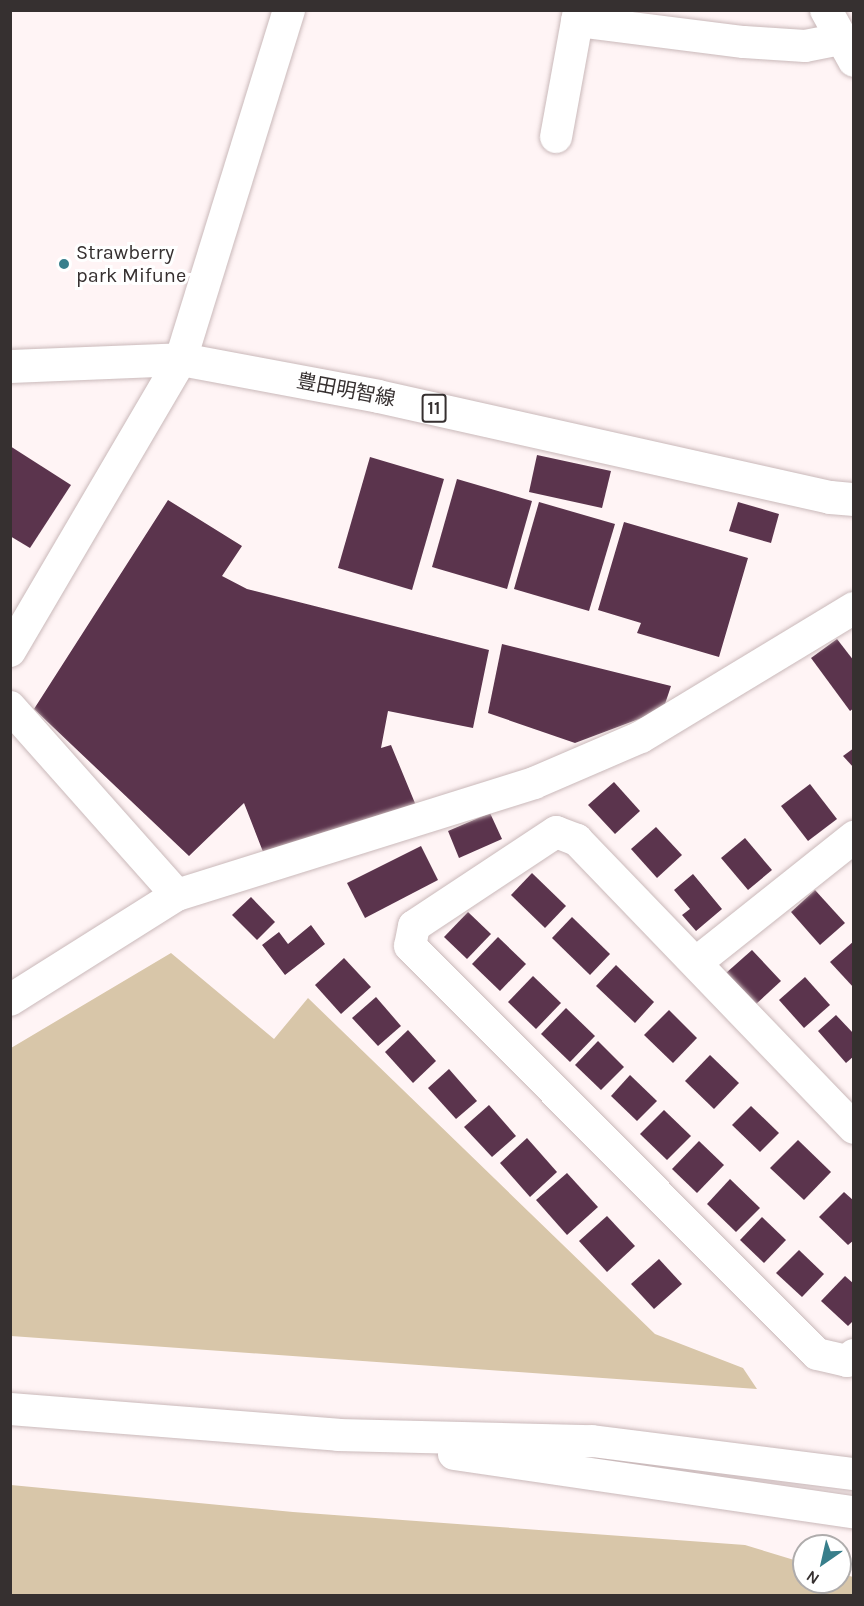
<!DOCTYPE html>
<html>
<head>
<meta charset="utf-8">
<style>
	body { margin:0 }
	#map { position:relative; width:864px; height:1606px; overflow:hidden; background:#fff4f5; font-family:Karla,"Noto Sans JP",sans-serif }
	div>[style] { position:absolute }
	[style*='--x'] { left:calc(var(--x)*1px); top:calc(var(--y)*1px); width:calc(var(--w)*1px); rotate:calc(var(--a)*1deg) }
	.green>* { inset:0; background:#d8c6a9 }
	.building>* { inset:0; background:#5b344d }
	.roads { filter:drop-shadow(0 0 2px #cab9ba) drop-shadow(0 0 2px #cab9ba) }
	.minor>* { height:32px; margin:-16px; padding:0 16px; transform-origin:16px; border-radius:16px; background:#fff }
	.major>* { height:33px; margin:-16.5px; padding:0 16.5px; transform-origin:16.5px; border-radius:16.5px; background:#fff }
	.dots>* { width:16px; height:16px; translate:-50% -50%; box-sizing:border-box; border:3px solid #fff; border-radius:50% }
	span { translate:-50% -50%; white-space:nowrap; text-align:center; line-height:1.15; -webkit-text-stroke:6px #fff; paint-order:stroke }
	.shield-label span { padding:2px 4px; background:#fff; border:2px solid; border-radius:4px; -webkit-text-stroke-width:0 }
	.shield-label { font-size:18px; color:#363030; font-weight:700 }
	.poi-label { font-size:20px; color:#363030 }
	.left { translate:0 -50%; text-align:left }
	.street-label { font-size:20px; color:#363030 }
	.frame { position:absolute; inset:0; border:12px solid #363030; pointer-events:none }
	.north { position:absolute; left:792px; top:1534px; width:60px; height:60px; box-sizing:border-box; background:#fff; border:2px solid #afacac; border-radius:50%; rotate:214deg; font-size:16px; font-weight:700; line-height:24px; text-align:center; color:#363030 }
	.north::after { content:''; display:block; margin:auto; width:21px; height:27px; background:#387e8b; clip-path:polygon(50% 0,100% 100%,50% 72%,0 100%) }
</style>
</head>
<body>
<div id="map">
	<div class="green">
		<div style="clip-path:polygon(171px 953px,274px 1039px,308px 998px,655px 1334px,743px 1368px,757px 1389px,11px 1336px,11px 1048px)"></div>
		<div style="clip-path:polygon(11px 1485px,293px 1512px,745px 1545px,804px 1563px,804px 1582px,840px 1582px,840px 1573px,853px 1577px,853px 1595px,11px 1595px)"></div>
	</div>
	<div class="building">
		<div style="clip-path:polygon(10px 446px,71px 485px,30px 548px,10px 536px)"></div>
		<div style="clip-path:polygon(537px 455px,611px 471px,602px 508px,529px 492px)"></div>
		<div style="clip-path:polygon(370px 457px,444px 479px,412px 590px,338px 568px)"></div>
		<div style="clip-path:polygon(457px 479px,532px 501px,507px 589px,432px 567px)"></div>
		<div style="clip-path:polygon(168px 500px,242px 546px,222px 576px,247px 589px,489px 650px,473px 728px,388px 711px,381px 748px,391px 745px,417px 808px,267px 862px,244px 803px,189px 856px,34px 709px)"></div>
		<div style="clip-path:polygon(539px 502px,615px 524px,589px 611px,514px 589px)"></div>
		<div style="clip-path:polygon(738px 502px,779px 514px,771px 543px,729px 531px)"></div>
		<div style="clip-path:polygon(624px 522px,748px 558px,719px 657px,637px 633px,641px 623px,598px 610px)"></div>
		<div style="clip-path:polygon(837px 639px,854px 661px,854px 708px,850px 711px,811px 658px)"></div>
		<div style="clip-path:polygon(502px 644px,671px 686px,663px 710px,575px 743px,488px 713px)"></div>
		<div style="clip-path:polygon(854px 748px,854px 768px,843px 756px)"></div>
		<div style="clip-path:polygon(614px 782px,640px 811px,615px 834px,588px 805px)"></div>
		<div style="clip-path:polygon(810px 784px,837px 819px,808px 841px,781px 806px)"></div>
		<div style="clip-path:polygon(490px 813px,502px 839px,459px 858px,448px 831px)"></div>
		<div style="clip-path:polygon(656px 827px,682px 855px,657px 878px,631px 849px)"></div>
		<div style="clip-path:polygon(745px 838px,772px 870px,748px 890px,721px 858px)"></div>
		<div style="clip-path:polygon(421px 846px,438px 880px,365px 918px,347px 883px)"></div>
		<div style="clip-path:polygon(532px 873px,566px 906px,545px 928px,511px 895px)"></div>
		<div style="clip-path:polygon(693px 874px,722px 909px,696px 931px,682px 915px,690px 909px,674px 890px)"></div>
		<div style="clip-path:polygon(815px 890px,845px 923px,820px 945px,791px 912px)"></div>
		<div style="clip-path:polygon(251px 897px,275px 922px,257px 940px,232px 915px)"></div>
		<div style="clip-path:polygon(468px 912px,491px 934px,467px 959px,444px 937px)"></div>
		<div style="clip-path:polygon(572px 917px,610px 954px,590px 975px,552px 938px)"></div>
		<div style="clip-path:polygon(311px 925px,325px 944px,285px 975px,262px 945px,279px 932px,288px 944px)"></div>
		<div style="clip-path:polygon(498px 937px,526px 964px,500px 991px,472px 964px)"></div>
		<div style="clip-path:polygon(854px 941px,854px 988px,830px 962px)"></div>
		<div style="clip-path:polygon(752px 950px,781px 981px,755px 1005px,726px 973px)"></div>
		<div style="clip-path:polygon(344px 958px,371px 987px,341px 1014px,315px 985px)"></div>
		<div style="clip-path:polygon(616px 965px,654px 1002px,635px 1023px,596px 986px)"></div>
		<div style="clip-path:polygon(533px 976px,561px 1003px,536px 1029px,508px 1002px)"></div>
		<div style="clip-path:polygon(805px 977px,830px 1005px,804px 1028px,779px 1000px)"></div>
		<div style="clip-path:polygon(376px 997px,401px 1026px,378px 1046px,352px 1018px)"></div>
		<div style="clip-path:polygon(566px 1008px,595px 1036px,570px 1062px,541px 1034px)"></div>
		<div style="clip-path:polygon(669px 1010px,697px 1038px,673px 1063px,644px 1035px)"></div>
		<div style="clip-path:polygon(836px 1015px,854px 1034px,854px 1056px,846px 1063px,818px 1031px)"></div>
		<div style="clip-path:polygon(408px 1030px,436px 1061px,413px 1083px,385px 1052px)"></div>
		<div style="clip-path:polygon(598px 1041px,624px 1067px,601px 1090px,575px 1065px)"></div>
		<div style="clip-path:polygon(710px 1055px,739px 1083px,714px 1109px,685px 1081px)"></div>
		<div style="clip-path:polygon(449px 1069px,477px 1101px,456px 1119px,428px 1088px)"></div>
		<div style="clip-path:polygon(630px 1075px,657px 1101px,637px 1121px,611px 1096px)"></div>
		<div style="clip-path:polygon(489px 1105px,516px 1136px,492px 1157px,464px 1127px)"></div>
		<div style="clip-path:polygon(751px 1106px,779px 1133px,760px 1152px,732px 1125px)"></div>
		<div style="clip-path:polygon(664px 1110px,691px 1136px,667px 1160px,640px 1134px)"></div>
		<div style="clip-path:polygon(527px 1138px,557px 1172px,530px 1197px,500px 1163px)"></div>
		<div style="clip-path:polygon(798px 1140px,831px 1172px,804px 1200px,770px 1168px)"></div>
		<div style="clip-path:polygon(699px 1141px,724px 1165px,697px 1193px,672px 1169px)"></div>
		<div style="clip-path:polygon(567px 1173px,598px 1207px,567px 1235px,536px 1200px)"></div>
		<div style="clip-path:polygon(730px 1179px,760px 1208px,736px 1232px,707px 1204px)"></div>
		<div style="clip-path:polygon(844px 1192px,854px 1201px,854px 1240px,848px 1245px,819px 1217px)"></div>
		<div style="clip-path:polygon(607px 1216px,635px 1246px,607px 1272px,579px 1241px)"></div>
		<div style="clip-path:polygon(762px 1217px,786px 1240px,764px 1263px,740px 1240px)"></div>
		<div style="clip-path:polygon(799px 1250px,824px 1274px,802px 1297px,776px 1273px)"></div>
		<div style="clip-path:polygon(659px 1259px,682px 1284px,654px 1309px,631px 1284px)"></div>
		<div style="clip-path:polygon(845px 1276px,854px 1284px,854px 1320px,848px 1326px,821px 1301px)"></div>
	</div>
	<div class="roads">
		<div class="minor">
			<div style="--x:826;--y:10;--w:58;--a:61.2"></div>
			<div style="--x:577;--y:21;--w:168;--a:7.2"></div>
			<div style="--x:744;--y:42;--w:61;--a:3.8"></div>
			<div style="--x:805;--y:46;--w:36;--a:-11"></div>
			<div style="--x:556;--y:137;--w:129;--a:-79.7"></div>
			<div style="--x:10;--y:651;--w:338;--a:-59.6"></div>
			<div style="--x:181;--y:359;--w:365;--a:-72.8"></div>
			<div style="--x:10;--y:707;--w:251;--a:48.4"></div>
			<div style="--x:697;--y:962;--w:201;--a:-38.5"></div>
			<div style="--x:10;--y:1000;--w:197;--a:-32.2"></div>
			<div style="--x:177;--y:895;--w:374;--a:-17.4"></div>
			<div style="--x:534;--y:783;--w:116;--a:-23.3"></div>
			<div style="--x:641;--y:737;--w:249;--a:-31.2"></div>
			<div style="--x:854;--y:1128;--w:400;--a:-133.9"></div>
			<div style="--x:577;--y:840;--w:22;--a:-159"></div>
			<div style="--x:556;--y:832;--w:170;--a:146.5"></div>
			<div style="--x:414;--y:926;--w:20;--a:101"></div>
			<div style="--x:410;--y:946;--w:576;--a:45.07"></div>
			<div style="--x:817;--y:1354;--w:31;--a:13"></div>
			<div style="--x:847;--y:1361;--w:9;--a:-41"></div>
			<div style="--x:10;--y:1409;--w:329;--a:4.5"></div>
			<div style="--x:338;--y:1435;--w:254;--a:1.4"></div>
			<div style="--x:592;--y:1441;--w:264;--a:7.2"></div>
			<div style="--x:454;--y:1454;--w:404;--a:8.3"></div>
		</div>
		<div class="major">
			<div style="--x:10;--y:366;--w:171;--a:-2.3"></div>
			<div style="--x:181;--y:359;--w:200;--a:10.6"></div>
			<div style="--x:378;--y:396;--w:463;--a:12.6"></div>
			<div style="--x:830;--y:497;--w:24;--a:5"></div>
		</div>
	</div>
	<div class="dots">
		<div style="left:64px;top:264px;background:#387e8b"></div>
	</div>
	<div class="shield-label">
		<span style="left:434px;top:408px">11</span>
	</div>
	<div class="poi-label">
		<span class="left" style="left:76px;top:264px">Strawberry<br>park Mifune</span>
	</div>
	<div class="street-label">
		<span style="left:346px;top:390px;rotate:11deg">豊田明智線</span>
	</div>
	<div class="frame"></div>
	<div class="north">N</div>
</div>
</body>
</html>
